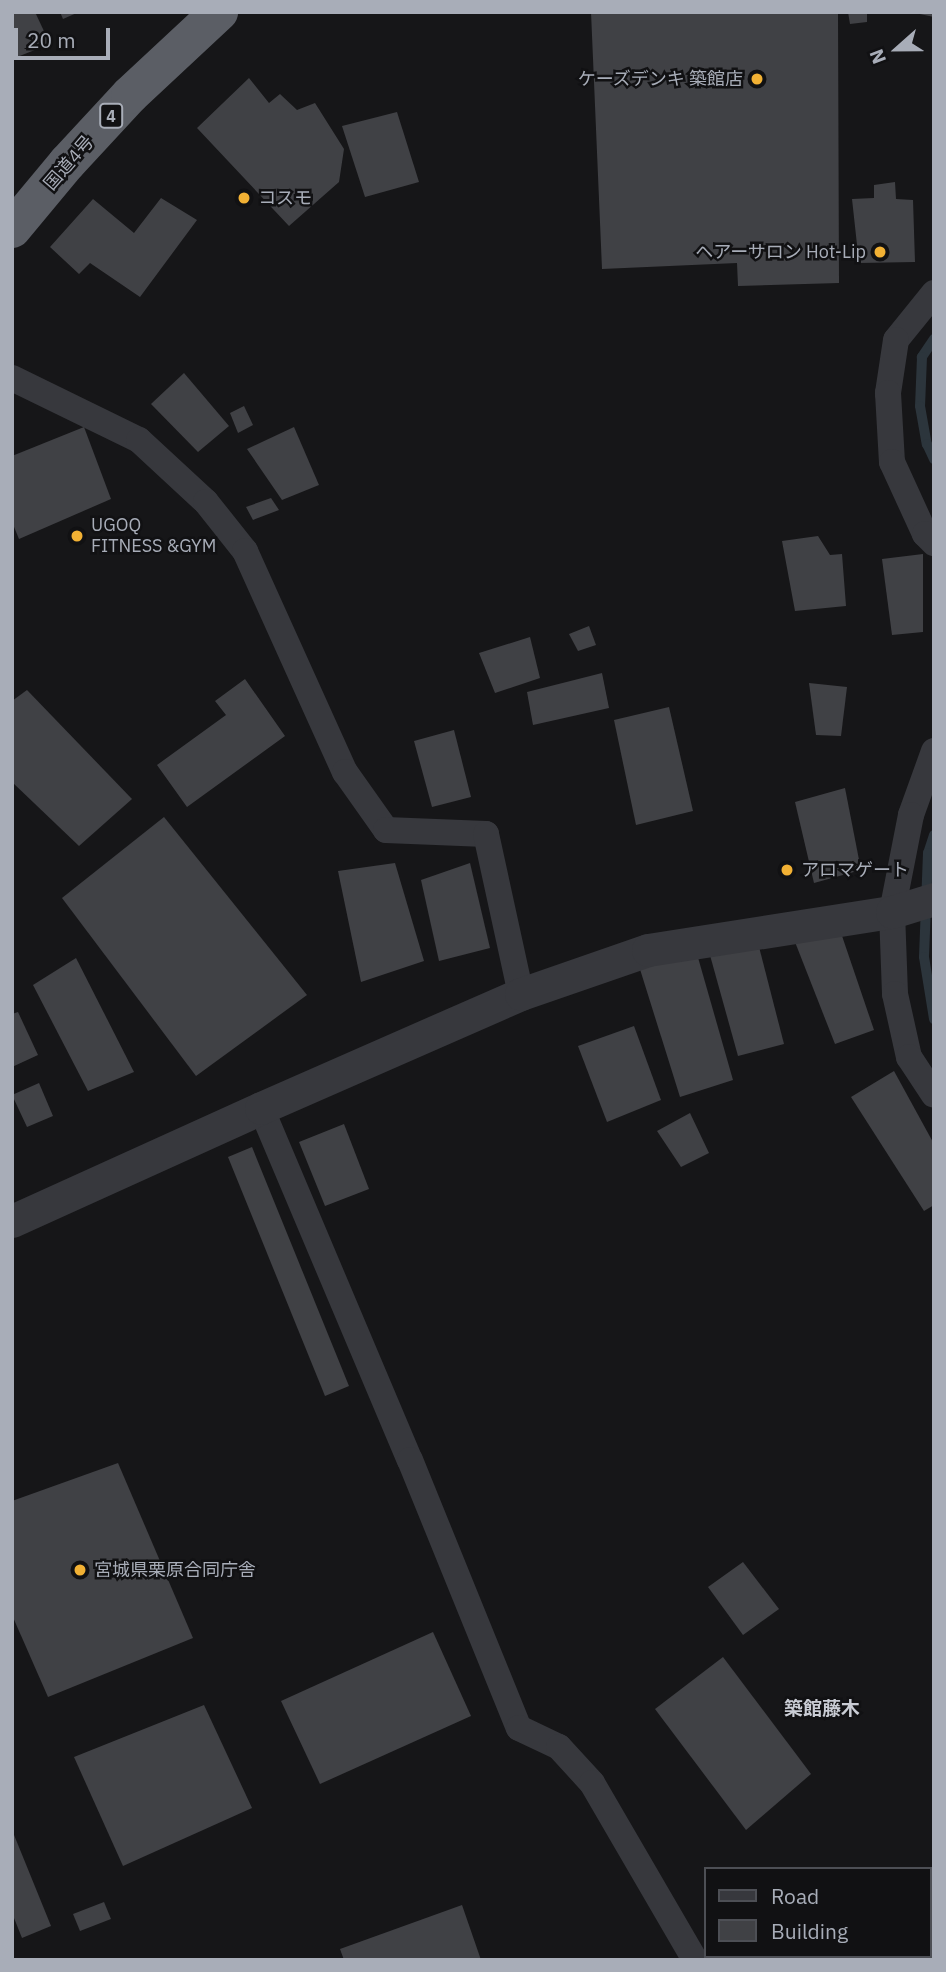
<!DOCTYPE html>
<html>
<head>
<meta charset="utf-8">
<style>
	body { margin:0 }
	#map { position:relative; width:946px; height:1972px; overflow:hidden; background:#161618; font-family:"IBM Plex Sans","Noto Sans JP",sans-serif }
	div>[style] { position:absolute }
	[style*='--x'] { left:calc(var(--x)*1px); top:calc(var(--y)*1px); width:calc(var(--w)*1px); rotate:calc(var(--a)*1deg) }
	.stream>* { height:10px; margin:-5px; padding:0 5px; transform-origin:5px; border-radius:5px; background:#2c353c }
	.building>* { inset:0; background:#404145 }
	.minor>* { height:26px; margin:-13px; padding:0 13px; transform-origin:13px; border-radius:13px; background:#37383d }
	.tertiary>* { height:33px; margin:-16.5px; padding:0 16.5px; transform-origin:16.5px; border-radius:16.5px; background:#37383d }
	.trunk>* { height:38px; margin:-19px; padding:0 19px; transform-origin:19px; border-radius:19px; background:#5b5e65 }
	.dots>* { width:19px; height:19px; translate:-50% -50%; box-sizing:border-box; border:4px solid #111113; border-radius:50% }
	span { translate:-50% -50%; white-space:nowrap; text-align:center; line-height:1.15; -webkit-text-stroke:5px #111113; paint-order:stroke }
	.shield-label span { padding:2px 5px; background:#111113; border:2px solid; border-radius:5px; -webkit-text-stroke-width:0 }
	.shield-label { font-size:16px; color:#a8adb8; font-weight:700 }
	.poi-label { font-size:18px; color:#a8adb8 }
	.right { translate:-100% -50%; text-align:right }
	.left { translate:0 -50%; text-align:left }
	.street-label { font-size:18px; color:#a8adb8 }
	.neighbourhood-label { font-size:19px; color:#c9ccd4; font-weight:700 }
	.frame { position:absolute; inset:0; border:14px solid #a8adb8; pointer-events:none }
	.legend { position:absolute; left:704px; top:1867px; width:228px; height:91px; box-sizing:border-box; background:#111113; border:2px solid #4d4f55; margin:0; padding:9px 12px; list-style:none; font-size:21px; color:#a8adb8 }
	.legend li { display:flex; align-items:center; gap:14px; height:35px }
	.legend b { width:35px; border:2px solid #4d4f55 }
	.north { position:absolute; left:862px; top:14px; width:70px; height:70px; -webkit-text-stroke:5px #111113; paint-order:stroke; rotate:249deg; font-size:19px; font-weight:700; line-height:28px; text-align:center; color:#a8adb8 }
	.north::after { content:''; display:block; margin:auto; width:24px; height:32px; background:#a8adb8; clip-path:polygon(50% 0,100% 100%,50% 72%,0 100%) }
	.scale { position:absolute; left:14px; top:28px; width:96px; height:32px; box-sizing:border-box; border:4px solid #a8adb8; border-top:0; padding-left:9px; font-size:21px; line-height:24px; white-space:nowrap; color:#a8adb8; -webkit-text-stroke:5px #111113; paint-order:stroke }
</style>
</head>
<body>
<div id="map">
	<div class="stream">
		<div style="--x:934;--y:339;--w:22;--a:124"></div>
		<div style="--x:922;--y:357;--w:49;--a:92.3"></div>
		<div style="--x:920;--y:406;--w:39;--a:80"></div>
		<div style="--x:927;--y:444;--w:17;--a:65"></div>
		<div style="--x:934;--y:835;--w:19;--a:108"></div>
		<div style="--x:928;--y:853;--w:104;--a:92.2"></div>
		<div style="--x:924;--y:957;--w:63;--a:80.8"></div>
	</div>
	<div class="building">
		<div style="clip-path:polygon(12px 12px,35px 12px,50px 44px,12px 59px)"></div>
		<div style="clip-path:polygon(60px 12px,79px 12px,63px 19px)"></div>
		<div style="clip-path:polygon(591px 12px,838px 12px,839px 283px,738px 286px,737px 263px,602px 269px)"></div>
		<div style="clip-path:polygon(848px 12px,867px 12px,867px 22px,850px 24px)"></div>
		<div style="clip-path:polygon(915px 12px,934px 12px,934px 17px,915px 13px)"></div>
		<div style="clip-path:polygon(249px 78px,269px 103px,280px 94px,297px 110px,315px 103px,344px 149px,339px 182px,289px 226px,197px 128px)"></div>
		<div style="clip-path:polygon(397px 112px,419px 182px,365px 197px,342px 126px)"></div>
		<div style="clip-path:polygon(895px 182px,896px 199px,913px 200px,915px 262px,859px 263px,852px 199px,874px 198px,874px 185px)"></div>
		<div style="clip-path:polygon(161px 198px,197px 220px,140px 297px,90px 263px,79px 274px,50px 247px,93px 199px,134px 233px)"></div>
		<div style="clip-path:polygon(184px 373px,229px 426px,198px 452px,151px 404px)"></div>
		<div style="clip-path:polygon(244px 406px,253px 425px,238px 433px,230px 413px)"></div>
		<div style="clip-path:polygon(84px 427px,111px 499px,19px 539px,12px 522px,12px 456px)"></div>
		<div style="clip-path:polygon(294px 427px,319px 485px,282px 500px,247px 449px)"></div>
		<div style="clip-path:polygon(271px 498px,279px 510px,253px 520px,246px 507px)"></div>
		<div style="clip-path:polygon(818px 536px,830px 555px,842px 554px,846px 606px,795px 611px,782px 541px)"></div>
		<div style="clip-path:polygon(923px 554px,923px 632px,892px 635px,882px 559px)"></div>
		<div style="clip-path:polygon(589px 626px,596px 645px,578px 651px,569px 634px)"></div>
		<div style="clip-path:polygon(530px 637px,540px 678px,495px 693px,479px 653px)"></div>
		<div style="clip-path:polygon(602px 673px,609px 708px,533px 725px,527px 692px)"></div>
		<div style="clip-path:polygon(245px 679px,285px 736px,187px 807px,157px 765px,226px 715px,215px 701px)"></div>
		<div style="clip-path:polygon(809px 683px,847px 687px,841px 736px,816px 735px)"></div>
		<div style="clip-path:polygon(27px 690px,132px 799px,79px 846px,12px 782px,12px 701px)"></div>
		<div style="clip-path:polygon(669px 707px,693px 811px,636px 825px,614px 720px)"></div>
		<div style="clip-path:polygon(454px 730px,471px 797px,432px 807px,414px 741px)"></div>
		<div style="clip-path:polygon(845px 788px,861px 870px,814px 883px,795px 802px)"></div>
		<div style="clip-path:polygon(164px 817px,307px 995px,196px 1076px,62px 898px)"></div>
		<div style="clip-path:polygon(395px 863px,424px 961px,361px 982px,338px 871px)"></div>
		<div style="clip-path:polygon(470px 863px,490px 948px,439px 961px,421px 880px)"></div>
		<div style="clip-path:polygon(840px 930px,874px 1030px,835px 1044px,795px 942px)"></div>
		<div style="clip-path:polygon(758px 943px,784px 1044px,738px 1056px,708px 948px)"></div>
		<div style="clip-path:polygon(697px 954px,733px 1080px,680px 1097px,639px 966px)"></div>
		<div style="clip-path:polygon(76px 958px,134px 1072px,88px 1091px,33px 985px)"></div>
		<div style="clip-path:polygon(18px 1012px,38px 1055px,12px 1067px,12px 1014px)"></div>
		<div style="clip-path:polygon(634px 1026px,661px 1100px,607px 1122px,578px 1046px)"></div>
		<div style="clip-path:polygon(894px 1071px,934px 1144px,934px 1205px,924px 1211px,851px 1097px)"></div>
		<div style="clip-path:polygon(39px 1083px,53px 1116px,27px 1127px,12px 1095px)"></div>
		<div style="clip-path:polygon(690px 1113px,709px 1153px,681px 1167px,657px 1131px)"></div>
		<div style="clip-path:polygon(344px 1124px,369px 1189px,325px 1206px,299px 1142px)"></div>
		<div style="clip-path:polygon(252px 1147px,349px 1386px,325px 1396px,228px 1157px)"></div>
		<div style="clip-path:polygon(118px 1463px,193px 1638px,48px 1697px,12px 1615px,12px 1501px)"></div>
		<div style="clip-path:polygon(743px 1562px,779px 1609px,743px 1635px,708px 1587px)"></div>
		<div style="clip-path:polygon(433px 1632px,471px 1716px,320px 1784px,281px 1701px)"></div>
		<div style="clip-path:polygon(723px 1657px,811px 1774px,746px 1830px,655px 1709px)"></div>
		<div style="clip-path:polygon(204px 1705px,252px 1808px,123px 1866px,74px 1757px)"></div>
		<div style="clip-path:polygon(12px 1830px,51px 1926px,22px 1938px,12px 1913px)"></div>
		<div style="clip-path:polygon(104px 1902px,111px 1919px,80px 1931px,73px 1914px)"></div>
		<div style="clip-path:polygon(462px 1905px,481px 1960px,344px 1960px,340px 1949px)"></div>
	</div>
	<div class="minor">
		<div style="--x:934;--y:293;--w:60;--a:129"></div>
		<div style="--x:896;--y:340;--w:54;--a:98.6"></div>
		<div style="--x:888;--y:393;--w:69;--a:86.7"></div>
		<div style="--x:892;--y:462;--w:79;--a:65.4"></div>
		<div style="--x:925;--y:534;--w:13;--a:45"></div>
		<div style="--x:12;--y:378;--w:141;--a:26"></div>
		<div style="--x:139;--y:440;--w:91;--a:42.8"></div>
		<div style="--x:206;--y:502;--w:63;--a:51.5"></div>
		<div style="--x:245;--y:551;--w:243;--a:65.7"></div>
		<div style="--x:345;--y:772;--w:71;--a:54.7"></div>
		<div style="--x:386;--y:830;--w:100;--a:2.3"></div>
		<div style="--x:486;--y:834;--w:164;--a:77.7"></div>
		<div style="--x:934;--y:751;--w:68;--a:109.8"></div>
		<div style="--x:911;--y:815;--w:99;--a:101.1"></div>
		<div style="--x:892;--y:912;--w:82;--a:87.9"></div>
		<div style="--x:895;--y:994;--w:65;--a:77.5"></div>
		<div style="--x:909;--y:1057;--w:45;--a:56.7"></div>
		<div style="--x:261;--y:1108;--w:382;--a:67.1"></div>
		<div style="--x:410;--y:1460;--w:289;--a:67.9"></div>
		<div style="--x:519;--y:1728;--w:44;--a:25.4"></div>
		<div style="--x:559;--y:1747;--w:49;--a:47.5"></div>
		<div style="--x:592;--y:1783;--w:205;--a:59.8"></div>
	</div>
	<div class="tertiary">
		<div style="--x:12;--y:1221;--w:273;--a:-24.4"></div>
		<div style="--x:261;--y:1108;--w:284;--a:-23.7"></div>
		<div style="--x:521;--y:994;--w:134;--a:-19.1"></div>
		<div style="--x:648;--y:950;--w:247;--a:-8.9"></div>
		<div style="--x:892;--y:912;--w:44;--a:-17.2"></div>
	</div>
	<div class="trunk">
		<div style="--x:12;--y:229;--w:86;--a:-50.2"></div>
		<div style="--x:67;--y:163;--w:93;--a:-47.2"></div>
		<div style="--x:130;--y:95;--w:122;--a:-43"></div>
	</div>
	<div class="dots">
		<div style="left:757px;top:79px;background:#f2b134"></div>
		<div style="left:244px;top:198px;background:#f2b134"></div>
		<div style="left:880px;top:252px;background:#f2b134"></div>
		<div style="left:77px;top:536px;background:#f2b134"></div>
		<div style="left:787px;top:870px;background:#f2b134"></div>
		<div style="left:80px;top:1570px;background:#f2b134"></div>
	</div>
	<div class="shield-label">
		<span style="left:111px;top:116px">4</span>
	</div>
	<div class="poi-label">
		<span class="right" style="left:743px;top:79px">ケーズデンキ 築館店</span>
		<span class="left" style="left:258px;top:198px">コスモ</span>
		<span class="right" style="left:866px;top:252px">ヘアーサロン Hot-Lip</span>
		<span class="left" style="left:91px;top:536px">UGOQ<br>FITNESS &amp;GYM</span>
		<span class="left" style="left:801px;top:870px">アロマゲート</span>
		<span class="left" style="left:94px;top:1570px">宮城県栗原合同庁舎</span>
	</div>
	<div class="street-label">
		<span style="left:69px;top:163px;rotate:-49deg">国道4号</span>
	</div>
	<div class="neighbourhood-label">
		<span style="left:822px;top:1709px">築館藤木</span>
	</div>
	<div class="frame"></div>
	<ul class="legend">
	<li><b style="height:9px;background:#37383d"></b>Road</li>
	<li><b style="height:19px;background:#404145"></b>Building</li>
	</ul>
	<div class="north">N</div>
	<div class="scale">20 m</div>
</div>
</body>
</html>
